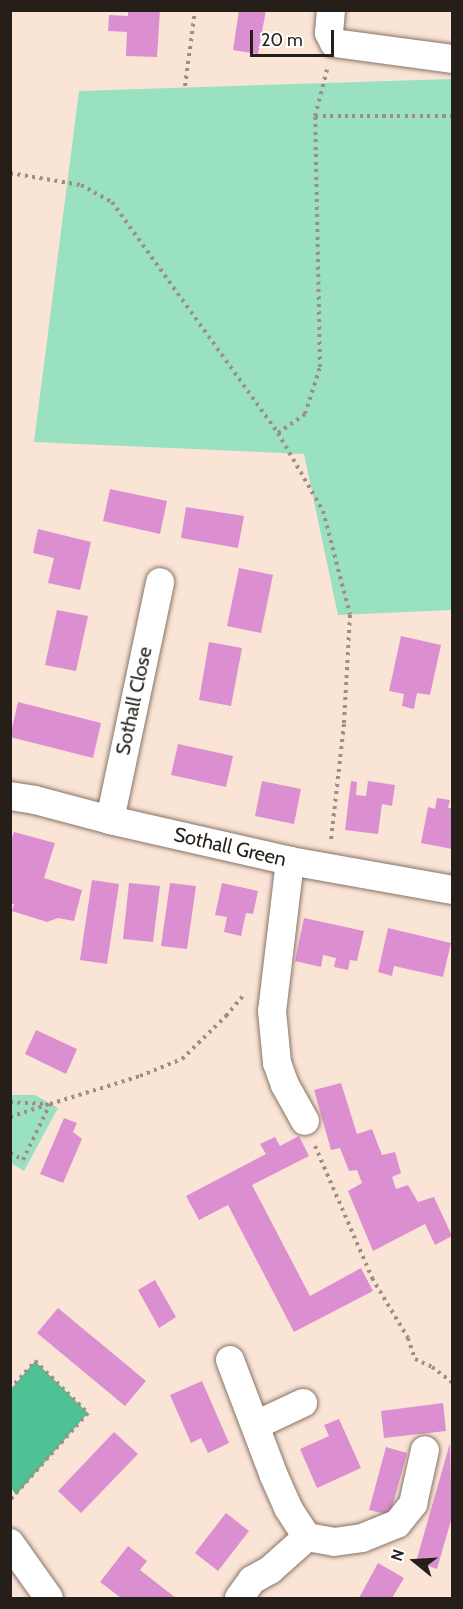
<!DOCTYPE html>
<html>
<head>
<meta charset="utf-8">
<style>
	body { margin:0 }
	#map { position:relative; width:463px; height:1609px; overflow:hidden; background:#fae4d6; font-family:Cabin,sans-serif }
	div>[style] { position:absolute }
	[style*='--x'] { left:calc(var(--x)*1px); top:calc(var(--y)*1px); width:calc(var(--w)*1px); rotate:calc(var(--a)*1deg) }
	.green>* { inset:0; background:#99e1c1 }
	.forest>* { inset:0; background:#4fc295 }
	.building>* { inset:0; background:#dc8fd0 }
	.path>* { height:4px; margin-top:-2px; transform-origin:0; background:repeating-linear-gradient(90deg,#9e8e84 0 3px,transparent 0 7.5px) }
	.roads { filter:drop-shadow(0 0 2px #877467) drop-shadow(0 0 2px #877467) }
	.minor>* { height:28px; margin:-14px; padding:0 14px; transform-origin:14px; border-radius:14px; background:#fff }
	span { translate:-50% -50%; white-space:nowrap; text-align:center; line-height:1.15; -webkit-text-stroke:6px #fff; paint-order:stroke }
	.street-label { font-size:20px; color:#261f19 }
	.frame { position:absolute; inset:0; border:12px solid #261f19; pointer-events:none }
	.north { position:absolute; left:385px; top:1531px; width:60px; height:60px; -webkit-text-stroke:4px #fff; paint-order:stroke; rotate:288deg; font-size:16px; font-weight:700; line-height:24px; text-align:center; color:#261f19 }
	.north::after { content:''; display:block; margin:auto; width:21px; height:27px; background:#261f19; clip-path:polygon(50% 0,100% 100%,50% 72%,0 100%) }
	.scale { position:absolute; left:250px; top:30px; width:84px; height:27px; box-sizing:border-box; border:3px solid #261f19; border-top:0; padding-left:8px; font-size:18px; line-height:21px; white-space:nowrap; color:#261f19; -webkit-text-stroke:4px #fff; paint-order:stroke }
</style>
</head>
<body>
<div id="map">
	<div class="green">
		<div style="clip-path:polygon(452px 79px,452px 610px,338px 615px,304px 454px,34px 442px,79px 91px)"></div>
		<div style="clip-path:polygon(11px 1095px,35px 1095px,58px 1108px,24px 1171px,11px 1163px)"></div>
	</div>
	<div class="forest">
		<div style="clip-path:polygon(35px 1361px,88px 1413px,16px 1495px,11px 1488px,11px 1389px)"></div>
	</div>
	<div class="building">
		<div style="clip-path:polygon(128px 10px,160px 10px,157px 57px,126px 56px,127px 32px,108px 31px,109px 15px,128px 16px)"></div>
		<div style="clip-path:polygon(239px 10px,266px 10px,258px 54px,233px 50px)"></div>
		<div style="clip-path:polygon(110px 489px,167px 501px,160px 534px,103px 521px)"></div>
		<div style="clip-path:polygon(186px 507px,244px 516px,238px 548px,181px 538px)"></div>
		<div style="clip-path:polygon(38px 529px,91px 542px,80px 590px,48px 583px,54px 558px,33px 553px)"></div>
		<div style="clip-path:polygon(239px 568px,273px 575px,261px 633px,227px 626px)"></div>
		<div style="clip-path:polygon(57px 610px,88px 616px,76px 671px,45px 665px)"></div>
		<div style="clip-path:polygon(401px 636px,441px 645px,430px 695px,417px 693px,414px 709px,402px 706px,404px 694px,389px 691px)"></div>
		<div style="clip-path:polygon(209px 642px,242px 648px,231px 706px,199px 700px)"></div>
		<div style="clip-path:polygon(18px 702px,101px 723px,93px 758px,10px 737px)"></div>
		<div style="clip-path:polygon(178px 744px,233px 756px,226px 787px,171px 775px)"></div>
		<div style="clip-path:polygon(262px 781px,301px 789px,294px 824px,255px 816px)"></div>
		<div style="clip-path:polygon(351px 781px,357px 782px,356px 795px,366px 796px,368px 781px,395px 785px,392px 806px,382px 804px,378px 834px,345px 830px)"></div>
		<div style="clip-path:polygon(437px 798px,450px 800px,448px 808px,452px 808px,452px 849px,421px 843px,428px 807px,435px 809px)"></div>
		<div style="clip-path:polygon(14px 832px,55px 843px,44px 878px,82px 890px,74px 921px,58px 918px,47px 922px,12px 911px,14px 904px,10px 903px,10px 843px)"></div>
		<div style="clip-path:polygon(92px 880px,119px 884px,107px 964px,80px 960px)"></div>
		<div style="clip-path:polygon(129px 883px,160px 886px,153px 942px,123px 939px)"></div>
		<div style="clip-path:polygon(170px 883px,196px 886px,187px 949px,161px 946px)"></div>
		<div style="clip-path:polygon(222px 883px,258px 891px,253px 914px,246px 913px,241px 936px,224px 932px,227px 917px,215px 915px)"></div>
		<div style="clip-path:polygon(304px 918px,364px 931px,357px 961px,350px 960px,348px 970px,334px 967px,336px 958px,323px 955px,321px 967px,295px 961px)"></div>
		<div style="clip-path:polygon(388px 928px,451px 943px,443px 977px,394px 966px,392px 976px,378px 972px)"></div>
		<div style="clip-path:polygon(36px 1030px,77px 1049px,66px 1074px,25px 1054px)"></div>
		<div style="clip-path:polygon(341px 1083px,357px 1134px,372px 1129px,382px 1155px,395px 1152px,401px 1173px,392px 1177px,396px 1189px,408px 1185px,418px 1202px,434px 1197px,452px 1236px,435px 1245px,425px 1224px,373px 1251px,348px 1191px,362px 1183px,357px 1170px,349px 1171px,340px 1148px,331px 1150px,314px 1090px)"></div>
		<div style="clip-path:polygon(64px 1118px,77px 1123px,73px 1132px,82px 1139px,63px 1183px,40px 1174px)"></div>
		<div style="clip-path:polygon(299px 1136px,309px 1156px,252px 1185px,310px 1296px,361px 1268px,373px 1291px,294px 1332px,228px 1205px,199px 1220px,186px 1196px,266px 1154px,260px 1144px,275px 1137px,280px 1146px)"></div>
		<div style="clip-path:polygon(155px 1280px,176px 1317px,159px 1328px,138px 1290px)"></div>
		<div style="clip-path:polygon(58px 1308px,146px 1381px,125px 1406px,37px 1333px)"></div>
		<div style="clip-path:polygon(202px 1381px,229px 1443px,208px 1453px,201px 1438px,191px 1443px,170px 1395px)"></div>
		<div style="clip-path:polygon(443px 1403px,446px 1431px,384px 1438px,381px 1411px)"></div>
		<div style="clip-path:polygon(339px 1419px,361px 1468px,317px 1488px,300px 1449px,329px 1436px,324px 1425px)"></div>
		<div style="clip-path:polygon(114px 1432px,138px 1454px,81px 1513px,58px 1491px)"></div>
		<div style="clip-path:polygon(450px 1443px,452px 1517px,437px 1569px,416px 1562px)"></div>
		<div style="clip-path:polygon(386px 1447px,407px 1453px,390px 1515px,369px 1510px)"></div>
		<div style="clip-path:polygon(226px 1513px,249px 1531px,218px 1571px,195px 1553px)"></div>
		<div style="clip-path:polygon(128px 1546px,147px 1561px,140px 1570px,176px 1598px,121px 1598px,100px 1582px)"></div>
		<div style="clip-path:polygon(378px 1563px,404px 1578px,392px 1598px,359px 1598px)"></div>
	</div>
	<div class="path">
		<div style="--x:185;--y:86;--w:77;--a:-82.5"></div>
		<div style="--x:315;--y:116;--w:137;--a:0"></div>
		<div style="--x:10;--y:173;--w:72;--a:9.6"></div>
		<div style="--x:81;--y:185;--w:35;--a:29"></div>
		<div style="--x:112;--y:202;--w:284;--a:54.3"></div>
		<div style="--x:278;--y:433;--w:90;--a:60"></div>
		<div style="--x:323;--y:511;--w:107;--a:75.4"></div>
		<div style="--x:350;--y:615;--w:109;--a:93.2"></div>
		<div style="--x:344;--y:724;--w:117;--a:96.4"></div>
		<div style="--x:278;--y:433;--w:33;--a:-35"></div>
		<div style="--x:305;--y:414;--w:49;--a:-72.3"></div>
		<div style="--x:320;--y:367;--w:251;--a:-91.1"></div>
		<div style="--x:315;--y:116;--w:48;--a:-75.4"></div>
		<div style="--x:10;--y:1102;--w:36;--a:3"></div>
		<div style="--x:10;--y:1117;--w:41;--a:-18.4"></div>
		<div style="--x:315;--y:1146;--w:144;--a:66.6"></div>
		<div style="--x:372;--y:1278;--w:70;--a:59"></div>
		<div style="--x:408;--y:1338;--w:22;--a:72"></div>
		<div style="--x:415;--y:1359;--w:19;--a:25"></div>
		<div style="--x:432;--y:1367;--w:25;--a:37"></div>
		<div style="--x:10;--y:1153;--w:15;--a:28"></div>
		<div style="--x:23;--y:1160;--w:62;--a:-64.3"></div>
		<div style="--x:50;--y:1104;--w:94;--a:-17.3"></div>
		<div style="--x:140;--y:1076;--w:45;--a:-22"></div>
		<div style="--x:182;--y:1059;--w:62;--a:-44.3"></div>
		<div style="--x:226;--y:1016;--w:30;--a:-50"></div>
		<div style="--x:10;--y:1389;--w:38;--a:-48"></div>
		<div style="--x:35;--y:1361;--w:74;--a:44.5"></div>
		<div style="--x:88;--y:1413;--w:117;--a:131.9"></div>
	</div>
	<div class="roads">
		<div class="minor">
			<div style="--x:331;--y:10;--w:23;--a:95"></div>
			<div style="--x:329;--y:33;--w:11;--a:63"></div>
			<div style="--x:334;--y:43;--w:119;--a:7.7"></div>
			<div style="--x:10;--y:796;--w:25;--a:9"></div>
			<div style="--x:35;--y:800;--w:78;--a:14.9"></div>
			<div style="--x:110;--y:820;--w:185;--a:12.8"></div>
			<div style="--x:290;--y:861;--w:165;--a:10.1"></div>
			<div style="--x:110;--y:820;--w:243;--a:-78.1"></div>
			<div style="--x:290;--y:861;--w:151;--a:96.8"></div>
			<div style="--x:272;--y:1011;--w:52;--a:84.5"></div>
			<div style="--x:277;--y:1063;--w:23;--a:70"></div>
			<div style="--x:285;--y:1085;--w:41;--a:60.9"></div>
			<div style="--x:230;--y:1360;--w:124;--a:69.2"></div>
			<div style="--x:274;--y:1476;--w:35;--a:66"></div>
			<div style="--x:288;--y:1508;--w:35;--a:57"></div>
			<div style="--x:307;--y:1537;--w:27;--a:10"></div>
			<div style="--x:334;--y:1542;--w:28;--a:-8"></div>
			<div style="--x:362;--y:1538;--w:38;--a:-22"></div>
			<div style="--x:397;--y:1524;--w:26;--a:-51"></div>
			<div style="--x:413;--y:1504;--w:55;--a:-77.5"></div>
			<div style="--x:256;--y:1425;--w:52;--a:-25.1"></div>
			<div style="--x:10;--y:1543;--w:67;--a:54.7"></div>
			<div style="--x:239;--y:1598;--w:22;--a:-54"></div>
			<div style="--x:252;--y:1580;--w:21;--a:-29"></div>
			<div style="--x:270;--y:1570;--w:50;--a:-41.7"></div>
		</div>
	</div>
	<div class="street-label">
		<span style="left:134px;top:701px;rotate:-78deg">Sothall Close</span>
		<span style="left:230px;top:847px;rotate:13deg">Sothall Green</span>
	</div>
	<div class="frame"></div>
	<div class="north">N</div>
	<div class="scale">20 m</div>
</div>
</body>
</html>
